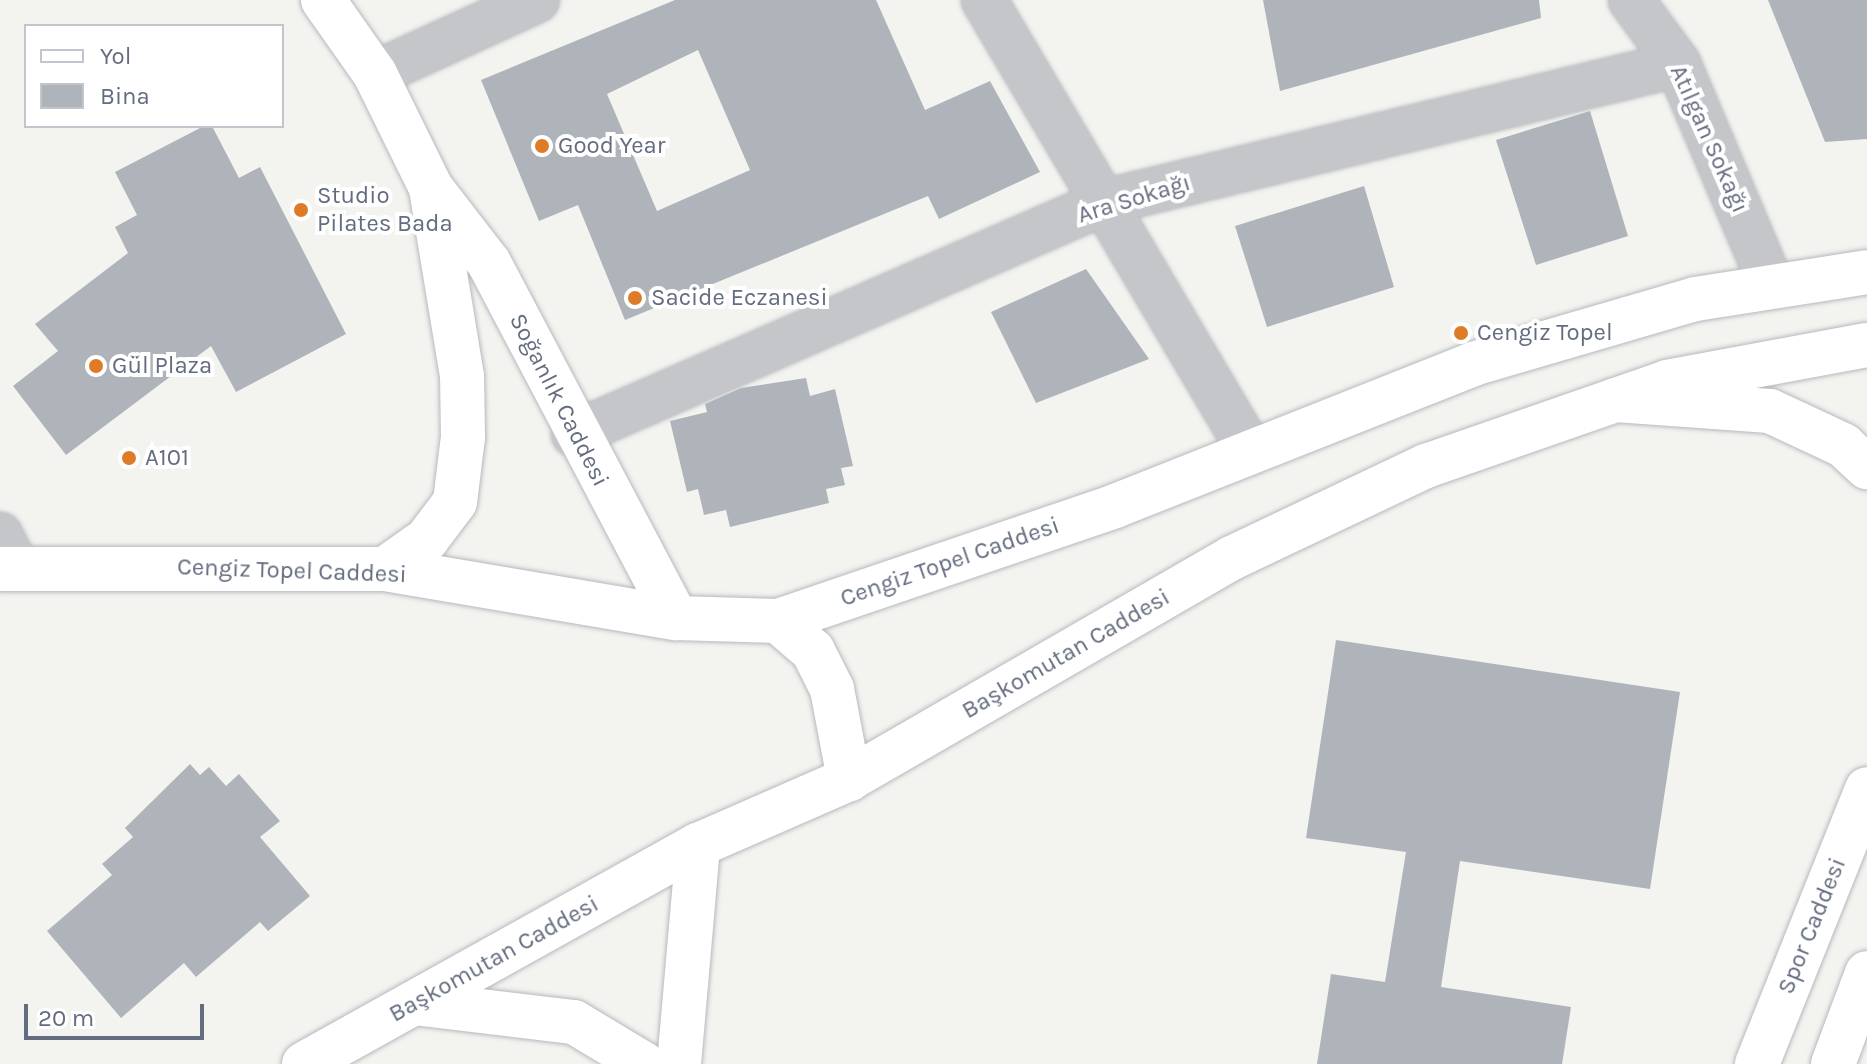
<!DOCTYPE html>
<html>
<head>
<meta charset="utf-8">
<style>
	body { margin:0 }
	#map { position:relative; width:1867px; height:1064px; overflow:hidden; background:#f3f4f0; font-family:Karla,sans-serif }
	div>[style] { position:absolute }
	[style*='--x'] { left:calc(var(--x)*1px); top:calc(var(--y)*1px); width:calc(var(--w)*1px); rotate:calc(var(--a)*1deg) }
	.building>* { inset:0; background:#afb3ba }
	.roads { filter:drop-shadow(0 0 2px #b6b9be) drop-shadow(0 0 2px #b6b9be) }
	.street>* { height:44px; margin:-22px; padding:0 22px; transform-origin:22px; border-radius:22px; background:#c4c6ca }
	.secondary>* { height:44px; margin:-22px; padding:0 22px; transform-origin:22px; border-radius:22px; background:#fff }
	.primary>* { height:44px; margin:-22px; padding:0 22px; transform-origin:22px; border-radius:22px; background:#fff }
	.dots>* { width:22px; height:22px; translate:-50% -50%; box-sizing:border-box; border:4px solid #fff; border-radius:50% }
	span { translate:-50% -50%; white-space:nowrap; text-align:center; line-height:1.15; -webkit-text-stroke:8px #fff; paint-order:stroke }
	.street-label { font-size:24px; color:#646d80 }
	.poi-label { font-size:24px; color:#646d80 }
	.left { translate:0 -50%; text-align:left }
	.legend { position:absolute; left:24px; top:24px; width:260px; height:104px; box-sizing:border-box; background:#fff; border:2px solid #c1c5cc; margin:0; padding:10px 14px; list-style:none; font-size:24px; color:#646d80 }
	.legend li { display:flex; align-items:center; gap:16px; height:40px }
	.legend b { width:40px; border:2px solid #c1c5cc }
	.scale { position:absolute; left:24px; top:1004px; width:180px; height:36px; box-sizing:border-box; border:4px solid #646d80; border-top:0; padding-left:10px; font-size:24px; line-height:28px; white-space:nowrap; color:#646d80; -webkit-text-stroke:6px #fff; paint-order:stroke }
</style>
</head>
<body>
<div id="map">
	<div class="building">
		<div style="clip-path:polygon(evenodd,675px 0,876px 0,925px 110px,990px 81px,1040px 172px,939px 219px,928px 196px,625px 320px,578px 205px,539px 221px,481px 80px,675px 0,698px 50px,750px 170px,657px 211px,607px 94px,698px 50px)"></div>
		<div style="clip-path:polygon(1263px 0,1539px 0,1541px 18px,1280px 91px)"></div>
		<div style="clip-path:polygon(1768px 0,1867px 0,1867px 139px,1825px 142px)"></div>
		<div style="clip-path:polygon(1590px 111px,1628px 236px,1536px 265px,1496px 140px)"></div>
		<div style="clip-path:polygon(204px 126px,212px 126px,239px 178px,260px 167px,346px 334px,236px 392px,211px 346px,66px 455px,13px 386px,58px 351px,35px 324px,128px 253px,115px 227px,137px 215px,115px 172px)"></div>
		<div style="clip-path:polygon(1364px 186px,1394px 287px,1267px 327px,1235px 226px)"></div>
		<div style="clip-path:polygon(1086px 269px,1149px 359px,1036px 403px,991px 312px)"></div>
		<div style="clip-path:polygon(806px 378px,810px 396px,835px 389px,853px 466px,841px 468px,845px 485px,826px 489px,829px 503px,730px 527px,726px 510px,704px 515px,698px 489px,687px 492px,670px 421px,707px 412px,705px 404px,741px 388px)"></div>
		<div style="clip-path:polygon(1336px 640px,1680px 692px,1650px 889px,1460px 861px,1441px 987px,1571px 1007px,1562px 1064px,1317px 1064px,1331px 974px,1385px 982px,1406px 852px,1306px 838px)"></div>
		<div style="clip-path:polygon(190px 764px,200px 775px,209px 767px,226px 786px,239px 774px,280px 821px,260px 837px,310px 896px,268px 931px,260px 922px,196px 977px,184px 963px,121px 1018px,47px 931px,112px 875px,102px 864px,133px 837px,125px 828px)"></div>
	</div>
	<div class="roads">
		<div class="street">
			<div style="--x:984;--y:0;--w:525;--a:59.43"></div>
			<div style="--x:1631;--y:0;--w:79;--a:53.7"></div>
			<div style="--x:1678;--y:64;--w:241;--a:67.1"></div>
			<div style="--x:375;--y:74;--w:178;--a:-24.6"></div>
			<div style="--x:574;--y:434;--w:579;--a:-23.6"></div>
			<div style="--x:1105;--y:202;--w:589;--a:-13.54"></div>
			<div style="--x:0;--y:535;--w:36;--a:63"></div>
		</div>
		<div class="secondary">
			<div style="--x:323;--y:0;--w:90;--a:54.9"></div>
			<div style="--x:375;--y:74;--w:127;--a:63.8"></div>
			<div style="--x:431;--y:188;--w:95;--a:52.3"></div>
			<div style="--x:489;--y:263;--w:401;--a:62.2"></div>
			<div style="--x:0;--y:569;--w:385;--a:0"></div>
			<div style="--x:385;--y:569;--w:295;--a:9.6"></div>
			<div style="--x:676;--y:618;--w:102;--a:1.7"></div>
			<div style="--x:778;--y:621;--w:356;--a:-18.8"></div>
			<div style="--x:1115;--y:506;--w:385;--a:-21.6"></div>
			<div style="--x:1473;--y:364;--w:231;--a:-16.3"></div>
			<div style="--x:1695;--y:299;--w:174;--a:-8.9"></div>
			<div style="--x:385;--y:569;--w:52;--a:-35.5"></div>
			<div style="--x:427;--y:539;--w:46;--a:-52.9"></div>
			<div style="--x:455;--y:502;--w:65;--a:-83"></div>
			<div style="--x:463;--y:437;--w:61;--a:-90.9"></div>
			<div style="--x:462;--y:376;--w:191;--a:-99.4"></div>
			<div style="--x:778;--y:621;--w:46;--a:40.6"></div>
			<div style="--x:813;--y:651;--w:42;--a:63.4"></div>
			<div style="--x:832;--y:689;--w:92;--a:79.3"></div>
			<div style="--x:414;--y:1003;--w:161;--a:6.8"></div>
			<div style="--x:574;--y:1022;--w:82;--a:31"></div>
			<div style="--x:304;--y:1064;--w:451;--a:-29.1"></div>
			<div style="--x:698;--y:845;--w:165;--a:-23.6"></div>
			<div style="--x:849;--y:779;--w:442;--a:-30"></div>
			<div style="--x:1232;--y:558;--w:215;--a:-25.4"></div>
			<div style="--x:1426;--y:466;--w:255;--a:-19.2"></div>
			<div style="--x:1667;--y:382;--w:203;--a:-10.5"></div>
			<div style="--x:679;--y:1064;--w:220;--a:-85"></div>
		</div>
		<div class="primary">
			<div style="--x:1616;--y:400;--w:154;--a:4.1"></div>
			<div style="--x:1770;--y:411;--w:81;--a:25"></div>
			<div style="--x:1843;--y:445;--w:33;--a:43"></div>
			<div style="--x:1757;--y:1064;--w:296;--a:-68.2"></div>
			<div style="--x:1833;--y:1064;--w:97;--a:-69.5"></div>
		</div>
	</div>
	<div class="dots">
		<div style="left:542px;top:146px;background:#de7b26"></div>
		<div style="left:301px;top:210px;background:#de7b26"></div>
		<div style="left:635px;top:298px;background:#de7b26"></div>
		<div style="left:1461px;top:333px;background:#de7b26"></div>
		<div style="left:96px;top:366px;background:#de7b26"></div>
		<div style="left:129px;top:458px;background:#de7b26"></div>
	</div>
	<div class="street-label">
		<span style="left:1709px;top:139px;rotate:66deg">Atılgan Sokağı</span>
		<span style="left:1134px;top:199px;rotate:-17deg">Ara Sokağı</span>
		<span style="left:559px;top:400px;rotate:63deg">Soğanlık Caddesi</span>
		<span style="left:950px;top:562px;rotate:-19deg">Cengiz Topel Caddesi</span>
		<span style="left:292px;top:571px;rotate:2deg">Cengiz Topel Caddesi</span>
		<span style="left:1066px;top:654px;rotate:-30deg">Başkomutan Caddesi</span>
		<span style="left:1812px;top:926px;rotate:-68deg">Spor Caddesi</span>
		<span style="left:494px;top:959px;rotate:-29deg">Başkomutan Caddesi</span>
	</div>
	<div class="poi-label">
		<span class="left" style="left:558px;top:146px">Good Year</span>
		<span class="left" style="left:317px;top:210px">Studio<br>Pilates Bada</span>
		<span class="left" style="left:651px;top:298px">Sacide Eczanesi</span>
		<span class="left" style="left:1477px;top:333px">Cengiz Topel</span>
		<span class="left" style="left:112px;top:366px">Gül Plaza</span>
		<span class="left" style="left:145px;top:458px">A101</span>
	</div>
	<ul class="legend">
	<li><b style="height:10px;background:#fff"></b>Yol</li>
	<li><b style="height:22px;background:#afb3ba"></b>Bina</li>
	</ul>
	<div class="scale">20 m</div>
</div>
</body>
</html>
